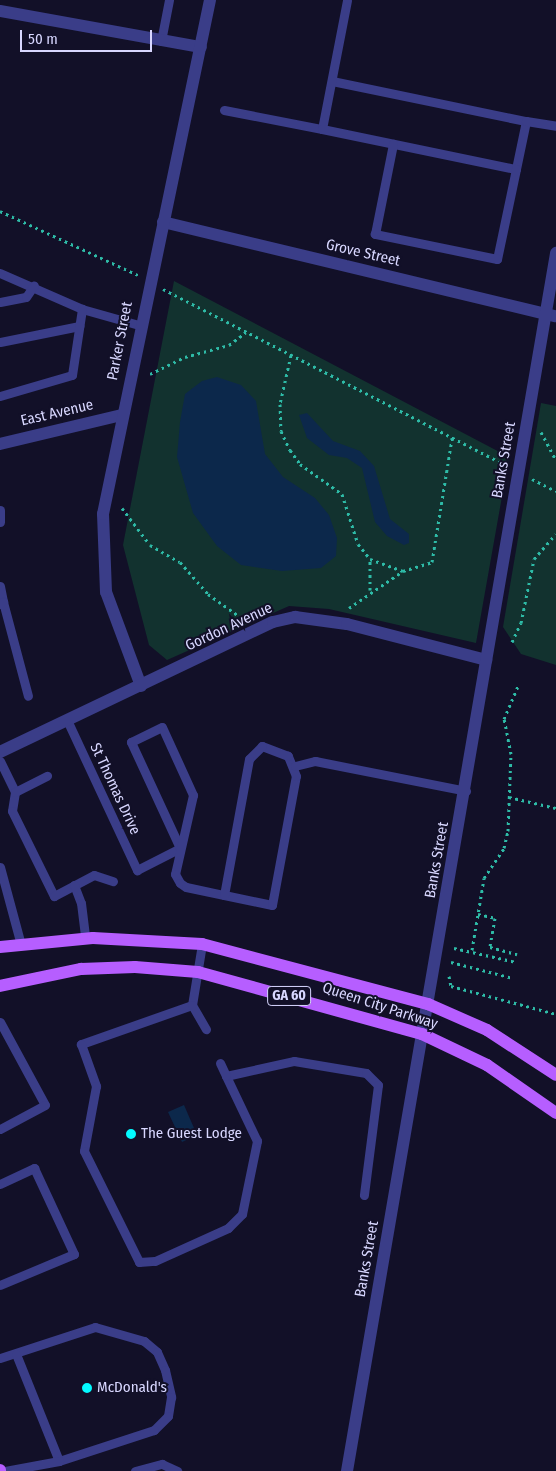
<!DOCTYPE html>
<html>
<head>
<meta charset="utf-8">
<style>
	body { margin:0 }
	#map { position:relative; width:556px; height:1471px; overflow:hidden; background:#121028; font-family:"Fira Sans Condensed",sans-serif }
	div>[style] { position:absolute }
	[style*='--x'] { left:calc(var(--x)*1px); top:calc(var(--y)*1px); width:calc(var(--w)*1px); rotate:calc(var(--a)*1deg) }
	.green>* { inset:0; background:#12322f }
	.water>* { inset:0; background:#0c284b }
	.path>* { height:3px; margin-top:-1.5px; transform-origin:0; background:repeating-linear-gradient(90deg,#2ebba7 0 2.5px,transparent 0 6.5px) }
	.lane>* { height:9px; margin:-4.5px; padding:0 4.5px; transform-origin:4.5px; border-radius:4.5px; background:#3a3d88 }
	.street>* { height:12px; margin:-6px; padding:0 6px; transform-origin:6px; border-radius:6px; background:#3a3d88 }
	.primary>* { height:12px; margin:-6px; padding:0 6px; transform-origin:6px; border-radius:6px; background:#b65eff }
	.dots>* { width:14px; height:14px; translate:-50% -50%; box-sizing:border-box; border:2px solid #121028; border-radius:50% }
	span { translate:-50% -50%; white-space:nowrap; text-align:center; line-height:1.15; -webkit-text-stroke:4px #121028; paint-order:stroke }
	.shield-label span { padding:1px 4px; background:#121028; border:1px solid; border-radius:4px; -webkit-text-stroke-width:0 }
	.shield-label { font-size:14px; color:#d8d7ff; font-weight:700 }
	.street-label { font-size:15px; color:#d8d7ff }
	.poi-label { font-size:15px; color:#d8d7ff }
	.left { translate:0 -50%; text-align:left }
	.scale { position:absolute; left:20px; top:30px; width:132px; height:22px; box-sizing:border-box; border:2px solid #d8d7ff; border-top:0; padding-left:6px; font-size:15px; line-height:18px; white-space:nowrap; color:#d8d7ff; -webkit-text-stroke:4px #121028; paint-order:stroke }
</style>
</head>
<body>
<div id="map">
	<div class="green">
		<div style="clip-path:polygon(174px 281px,509px 457px,476px 643px,329px 609px,289px 606px,167px 660px,149px 645px,123px 545px)"></div>
		<div style="clip-path:polygon(541px 403px,556px 406px,556px 665px,521px 654px,503px 627px)"></div>
	</div>
	<div class="water">
		<div style="clip-path:polygon(217px 377px,241px 385px,256px 401px,265px 454px,283px 477px,315px 498px,329px 515px,337px 538px,336px 556px,321px 568px,282px 571px,241px 565px,217px 546px,193px 513px,177px 457px,180px 422px,185px 394px,202px 381px)"></div>
		<div style="clip-path:polygon(307px 413px,333px 441px,360px 451px,374px 466px,390px 519px,409px 534px,409px 543px,404px 545px,387px 536px,375px 522px,362px 468px,347px 458px,329px 455px,307px 438px,299px 415px)"></div>
		<div style="clip-path:polygon(184px 1105px,197px 1135px,182px 1142px,168px 1112px)"></div>
	</div>
	<div class="path">
		<div style="--x:0;--y:211;--w:152;--a:24.9"></div>
		<div style="--x:163;--y:289;--w:387;--a:27.2"></div>
		<div style="--x:291;--y:355;--w:50;--a:102.7"></div>
		<div style="--x:280;--y:404;--w:27;--a:88"></div>
		<div style="--x:281;--y:431;--w:21;--a:65"></div>
		<div style="--x:290;--y:450;--w:17;--a:54"></div>
		<div style="--x:300;--y:464;--w:52;--a:35.5"></div>
		<div style="--x:342;--y:494;--w:52;--a:72.3"></div>
		<div style="--x:358;--y:544;--w:19;--a:51"></div>
		<div style="--x:370;--y:559;--w:35;--a:20"></div>
		<div style="--x:150;--y:374;--w:39;--a:-26"></div>
		<div style="--x:185;--y:357;--w:46;--a:-15.3"></div>
		<div style="--x:229;--y:345;--w:21;--a:-37"></div>
		<div style="--x:541;--y:432;--w:32;--a:62"></div>
		<div style="--x:532;--y:479;--w:27;--a:27"></div>
		<div style="--x:122;--y:508;--w:46;--a:52.9"></div>
		<div style="--x:150;--y:545;--w:34;--a:30"></div>
		<div style="--x:180;--y:562;--w:43;--a:48.8"></div>
		<div style="--x:208;--y:594;--w:43;--a:35.5"></div>
		<div style="--x:370;--y:590;--w:31;--a:-90"></div>
		<div style="--x:349;--y:608;--w:65;--a:-34.4"></div>
		<div style="--x:403;--y:571;--w:30;--a:-17"></div>
		<div style="--x:432;--y:562;--w:126;--a:-80.8"></div>
		<div style="--x:512;--y:642;--w:21;--a:-65"></div>
		<div style="--x:521;--y:623;--w:65;--a:-78.5"></div>
		<div style="--x:534;--y:559;--w:33;--a:-49"></div>
		<div style="--x:509;--y:797;--w:48;--a:13.2"></div>
		<div style="--x:478;--y:914;--w:17;--a:13"></div>
		<div style="--x:495;--y:918;--w:29;--a:100"></div>
		<div style="--x:490;--y:947;--w:28;--a:15"></div>
		<div style="--x:454;--y:948;--w:64;--a:12.7"></div>
		<div style="--x:472;--y:950;--w:73;--a:-80.5"></div>
		<div style="--x:484;--y:878;--w:36;--a:-56"></div>
		<div style="--x:504;--y:848;--w:17;--a:-77"></div>
		<div style="--x:508;--y:831;--w:77;--a:-87.8"></div>
		<div style="--x:511;--y:754;--w:36;--a:-101"></div>
		<div style="--x:504;--y:719;--w:36;--a:-67"></div>
		<div style="--x:451;--y:962;--w:64;--a:14.5"></div>
		<div style="--x:449;--y:976;--w:10;--a:79"></div>
		<div style="--x:451;--y:986;--w:109;--a:14.9"></div>
	</div>
	<div class="lane">
		<div style="--x:161;--y:41;--w:42;--a:-79"></div>
		<div style="--x:332;--y:81;--w:198;--a:11.7"></div>
		<div style="--x:526;--y:121;--w:49;--a:101.8"></div>
		<div style="--x:224;--y:110;--w:100;--a:11"></div>
		<div style="--x:322;--y:129;--w:131;--a:-79"></div>
		<div style="--x:526;--y:121;--w:30;--a:9"></div>
		<div style="--x:322;--y:129;--w:198;--a:11.7"></div>
		<div style="--x:516;--y:169;--w:92;--a:101.9"></div>
		<div style="--x:497;--y:259;--w:125;--a:-168.4"></div>
		<div style="--x:375;--y:234;--w:92;--a:-78.7"></div>
		<div style="--x:0;--y:273;--w:90;--a:23.7"></div>
		<div style="--x:82;--y:309;--w:59;--a:15.7"></div>
		<div style="--x:0;--y:302;--w:26;--a:-11"></div>
		<div style="--x:26;--y:297;--w:14;--a:-56"></div>
		<div style="--x:0;--y:342;--w:81;--a:-11.4"></div>
		<div style="--x:0;--y:396;--w:75;--a:-16.3"></div>
		<div style="--x:72;--y:375;--w:67;--a:-81.4"></div>
		<div style="--x:0;--y:510;--w:12;--a:90"></div>
		<div style="--x:0;--y:586;--w:16;--a:79"></div>
		<div style="--x:0;--y:604;--w:4;--a:-34"></div>
		<div style="--x:3;--y:602;--w:97;--a:75.1"></div>
		<div style="--x:67;--y:720;--w:166;--a:65"></div>
		<div style="--x:137;--y:870;--w:48;--a:-27.1"></div>
		<div style="--x:180;--y:848;--w:117;--a:-114.8"></div>
		<div style="--x:131;--y:742;--w:34;--a:-26"></div>
		<div style="--x:162;--y:727;--w:75;--a:65.5"></div>
		<div style="--x:193;--y:795;--w:81;--a:102.8"></div>
		<div style="--x:175;--y:874;--w:10;--a:61"></div>
		<div style="--x:180;--y:883;--w:7;--a:34"></div>
		<div style="--x:186;--y:887;--w:39;--a:12"></div>
		<div style="--x:224;--y:895;--w:49;--a:11.8"></div>
		<div style="--x:272;--y:905;--w:131;--a:-79.5"></div>
		<div style="--x:296;--y:776;--w:22;--a:-112"></div>
		<div style="--x:288;--y:756;--w:28;--a:-159"></div>
		<div style="--x:262;--y:746;--w:18;--a:135"></div>
		<div style="--x:249;--y:759;--w:138;--a:100.4"></div>
		<div style="--x:0;--y:761;--w:34;--a:64"></div>
		<div style="--x:15;--y:792;--w:19;--a:99"></div>
		<div style="--x:12;--y:811;--w:95;--a:63.7"></div>
		<div style="--x:54;--y:896;--w:45;--a:-27.7"></div>
		<div style="--x:94;--y:875;--w:20;--a:18"></div>
		<div style="--x:295;--y:766;--w:21;--a:-14"></div>
		<div style="--x:315;--y:761;--w:154;--a:11.2"></div>
		<div style="--x:15;--y:792;--w:36;--a:-27"></div>
		<div style="--x:0;--y:867;--w:81;--a:74.9"></div>
		<div style="--x:74;--y:885;--w:19;--a:69"></div>
		<div style="--x:81;--y:903;--w:35;--a:83"></div>
		<div style="--x:202;--y:944;--w:62;--a:99.3"></div>
		<div style="--x:192;--y:1005;--w:118;--a:160.6"></div>
		<div style="--x:81;--y:1044;--w:45;--a:70.3"></div>
		<div style="--x:96;--y:1086;--w:66;--a:100.5"></div>
		<div style="--x:84;--y:1151;--w:124;--a:63.6"></div>
		<div style="--x:139;--y:1262;--w:16;--a:-4"></div>
		<div style="--x:155;--y:1261;--w:80;--a:-24.3"></div>
		<div style="--x:228;--y:1228;--w:20;--a:-45"></div>
		<div style="--x:242;--y:1214;--w:75;--a:-78.4"></div>
		<div style="--x:257;--y:1141;--w:72;--a:-115.5"></div>
		<div style="--x:226;--y:1076;--w:70;--a:-12.4"></div>
		<div style="--x:294;--y:1061;--w:73;--a:9.5"></div>
		<div style="--x:366;--y:1073;--w:17;--a:45"></div>
		<div style="--x:378;--y:1085;--w:111;--a:97.3"></div>
		<div style="--x:192;--y:1005;--w:28;--a:60"></div>
		<div style="--x:0;--y:1022;--w:94;--a:61.5"></div>
		<div style="--x:45;--y:1105;--w:51;--a:151.9"></div>
		<div style="--x:220;--y:1063;--w:14;--a:65"></div>
		<div style="--x:0;--y:1184;--w:38;--a:-25"></div>
		<div style="--x:34;--y:1168;--w:95;--a:65.1"></div>
		<div style="--x:74;--y:1254;--w:80;--a:157.3"></div>
		<div style="--x:0;--y:1358;--w:100;--a:-18.1"></div>
		<div style="--x:95;--y:1327;--w:51;--a:15.9"></div>
		<div style="--x:144;--y:1341;--w:17;--a:40"></div>
		<div style="--x:157;--y:1352;--w:20;--a:66"></div>
		<div style="--x:165;--y:1370;--w:28;--a:77"></div>
		<div style="--x:171;--y:1397;--w:19;--a:99"></div>
		<div style="--x:168;--y:1416;--w:20;--a:135"></div>
		<div style="--x:154;--y:1430;--w:100;--a:161.9"></div>
		<div style="--x:59;--y:1461;--w:115;--a:-111.9"></div>
		<div style="--x:5;--y:1471;--w:55;--a:-10.5"></div>
		<div style="--x:135;--y:1471;--w:28;--a:-15"></div>
		<div style="--x:162;--y:1464;--w:17;--a:25"></div>
	</div>
	<div class="street">
		<div style="--x:0;--y:11;--w:204;--a:10.2"></div>
		<div style="--x:163;--y:222;--w:404;--a:13.5"></div>
		<div style="--x:0;--y:444;--w:125;--a:-13.4"></div>
		<div style="--x:141;--y:686;--w:100;--a:-110.4"></div>
		<div style="--x:106;--y:592;--w:78;--a:-92.2"></div>
		<div style="--x:103;--y:514;--w:525;--a:-78.24"></div>
		<div style="--x:0;--y:752;--w:302;--a:-25.5"></div>
		<div style="--x:273;--y:622;--w:23;--a:-13"></div>
		<div style="--x:295;--y:617;--w:52;--a:7.7"></div>
		<div style="--x:347;--y:624;--w:144;--a:14.5"></div>
		<div style="--x:347;--y:1471;--w:1236;--a:-80.26"></div>
	</div>
	<div class="primary">
		<div style="--x:0;--y:947;--w:93;--a:-5.5"></div>
		<div style="--x:93;--y:938;--w:109;--a:3.2"></div>
		<div style="--x:202;--y:944;--w:234;--a:14.9"></div>
		<div style="--x:428;--y:1004;--w:64;--a:23.8"></div>
		<div style="--x:487;--y:1030;--w:82;--a:33.1"></div>
		<div style="--x:0;--y:986;--w:83;--a:-11.9"></div>
		<div style="--x:81;--y:969;--w:54;--a:-2.1"></div>
		<div style="--x:135;--y:967;--w:63;--a:4.5"></div>
		<div style="--x:198;--y:972;--w:232;--a:15.5"></div>
		<div style="--x:422;--y:1034;--w:72;--a:25.5"></div>
		<div style="--x:487;--y:1065;--w:84;--a:34.8"></div>
		<div style="--x:0;--y:1470;--w:1;--a:90"></div>
	</div>
	<div class="dots">
		<div style="left:131px;top:1134px;background:#03faff"></div>
		<div style="left:87px;top:1388px;background:#03faff"></div>
	</div>
	<div class="shield-label">
		<span style="left:289px;top:996px">GA 60</span>
	</div>
	<div class="street-label">
		<span style="left:363px;top:253px;rotate:13deg">Grove Street</span>
		<span style="left:120px;top:341px;rotate:-79deg">Parker Street</span>
		<span style="left:57px;top:413px;rotate:-13deg">East Avenue</span>
		<span style="left:504px;top:460px;rotate:-80deg">Banks Street</span>
		<span style="left:229px;top:627px;rotate:-25deg">Gordon Avenue</span>
		<span style="left:115px;top:789px;rotate:65deg">St Thomas Drive</span>
		<span style="left:437px;top:860px;rotate:-80deg">Banks Street</span>
		<span style="left:380px;top:1006px;rotate:18deg">Queen City Parkway</span>
		<span style="left:367px;top:1259px;rotate:-80deg">Banks Street</span>
	</div>
	<div class="poi-label">
		<span class="left" style="left:141px;top:1134px">The Guest Lodge</span>
		<span class="left" style="left:97px;top:1388px">McDonald's</span>
	</div>
	<div class="scale">50 m</div>
</div>
</body>
</html>
